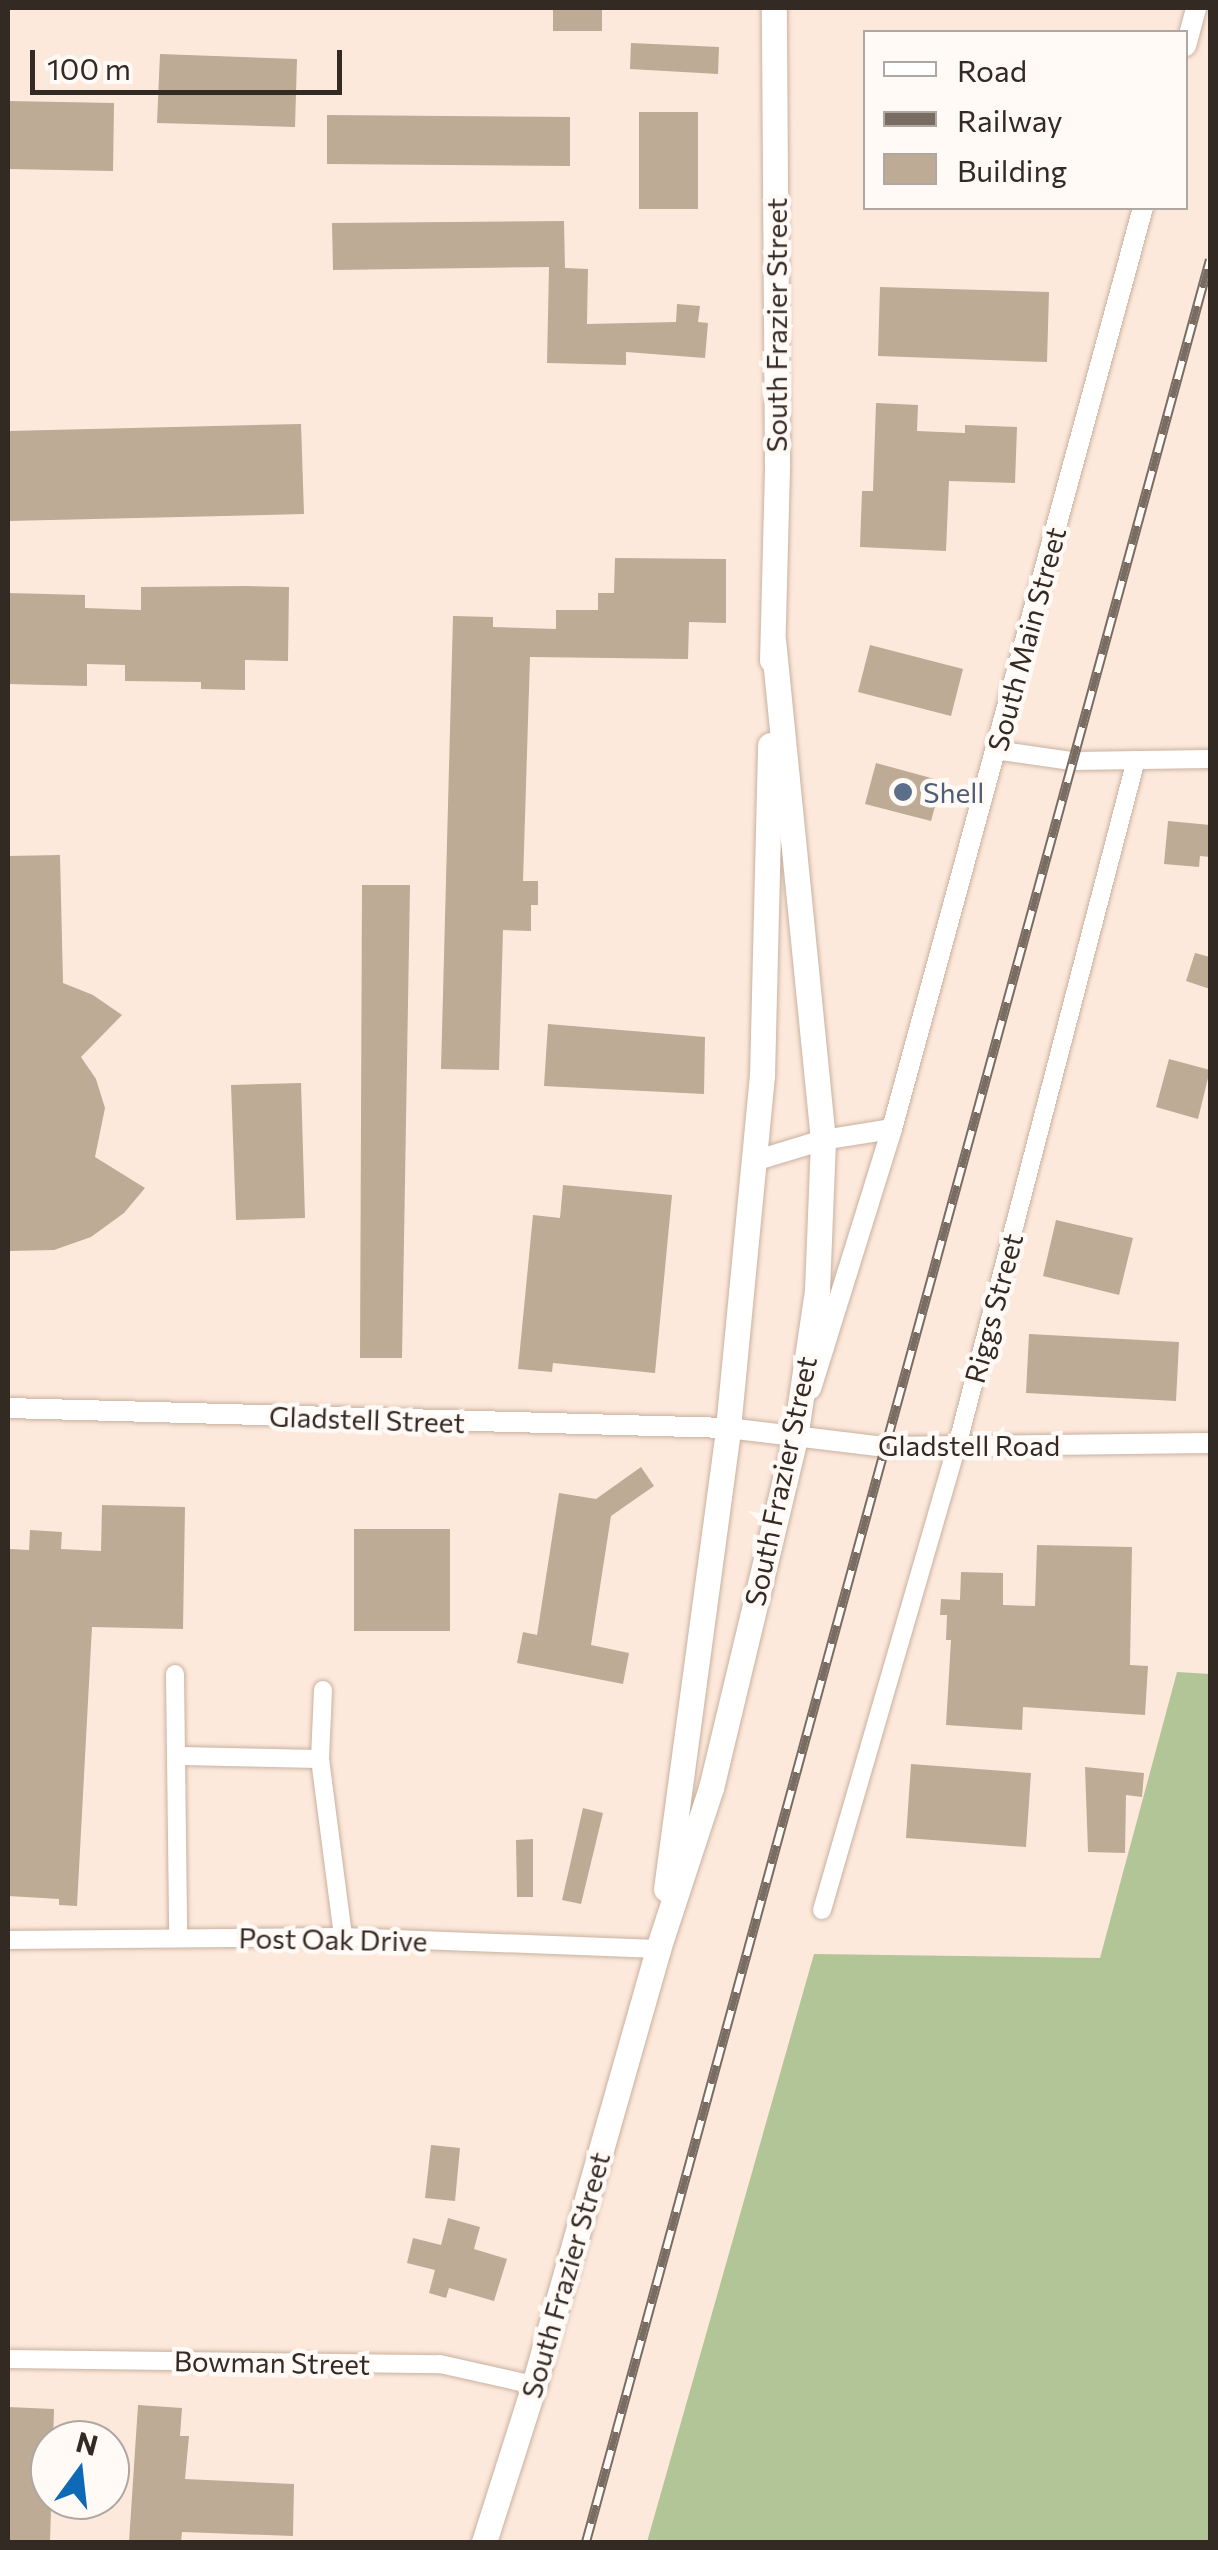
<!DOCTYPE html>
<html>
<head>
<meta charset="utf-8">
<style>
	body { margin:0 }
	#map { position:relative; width:1218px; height:2550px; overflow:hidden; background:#fde9db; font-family:Commissioner,sans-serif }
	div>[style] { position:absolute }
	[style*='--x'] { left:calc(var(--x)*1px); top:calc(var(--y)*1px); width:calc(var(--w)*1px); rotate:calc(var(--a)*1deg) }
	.forest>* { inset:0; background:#b2c597 }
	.building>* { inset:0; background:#bdab95 }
	.roads { filter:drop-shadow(0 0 2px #c9b1a0) drop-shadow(0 0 2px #c9b1a0) }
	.minor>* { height:18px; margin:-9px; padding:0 9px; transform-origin:9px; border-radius:9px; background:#fff }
	.tertiary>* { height:20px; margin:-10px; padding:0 10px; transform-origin:10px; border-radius:10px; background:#fff }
	.primary>* { height:25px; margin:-12.5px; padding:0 12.5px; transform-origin:12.5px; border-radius:12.5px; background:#fff }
	.rail>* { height:10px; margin-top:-5px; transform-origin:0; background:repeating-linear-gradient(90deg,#fffaf6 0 19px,#796c63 0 38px); box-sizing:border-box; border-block:2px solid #796c63 }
	.dots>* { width:28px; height:28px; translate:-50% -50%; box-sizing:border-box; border:5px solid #fffaf6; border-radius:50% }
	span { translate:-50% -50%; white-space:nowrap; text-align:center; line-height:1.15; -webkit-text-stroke:9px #fffaf6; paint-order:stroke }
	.street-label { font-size:28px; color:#342a24 }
	.service-label { font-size:28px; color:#4e5e75 }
	.left { translate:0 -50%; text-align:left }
	.frame { position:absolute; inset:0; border:10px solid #342a24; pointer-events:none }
	.legend { position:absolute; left:863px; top:30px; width:325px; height:180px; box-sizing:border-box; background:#fffaf6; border:2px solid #aea7a2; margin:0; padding:12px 18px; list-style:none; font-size:30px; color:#342a24 }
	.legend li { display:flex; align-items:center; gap:20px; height:50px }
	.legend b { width:50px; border:2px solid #aea7a2 }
	.north { position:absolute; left:30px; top:2420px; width:100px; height:100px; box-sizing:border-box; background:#fffaf6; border:2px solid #aea7a2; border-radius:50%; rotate:15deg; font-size:28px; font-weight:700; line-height:40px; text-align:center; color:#342a24 }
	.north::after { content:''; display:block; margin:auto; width:35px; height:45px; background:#0e69b6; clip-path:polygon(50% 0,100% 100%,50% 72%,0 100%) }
	.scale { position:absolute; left:30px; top:50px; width:312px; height:45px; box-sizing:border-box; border:5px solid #342a24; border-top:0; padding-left:12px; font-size:30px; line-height:35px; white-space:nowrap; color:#342a24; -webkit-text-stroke:8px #fffaf6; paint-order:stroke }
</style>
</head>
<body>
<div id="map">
	<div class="forest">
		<div style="clip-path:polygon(1177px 1672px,1210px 1674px,1210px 2542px,647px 2542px,814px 1954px,1100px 1958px)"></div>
	</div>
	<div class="building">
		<div style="clip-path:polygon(553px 8px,602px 8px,602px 31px,553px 31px)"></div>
		<div style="clip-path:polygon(631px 43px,719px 47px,718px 74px,630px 69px)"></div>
		<div style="clip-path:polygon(160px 54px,297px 59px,295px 127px,157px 123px)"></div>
		<div style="clip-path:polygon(8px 101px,114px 103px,113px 171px,8px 169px)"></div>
		<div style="clip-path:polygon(639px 112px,698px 112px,698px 209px,639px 209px)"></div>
		<div style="clip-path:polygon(327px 115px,570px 117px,570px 166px,327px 164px)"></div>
		<div style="clip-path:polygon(564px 221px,565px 268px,588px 269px,587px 324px,676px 322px,677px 304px,700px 306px,698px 322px,708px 323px,705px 358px,626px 352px,626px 365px,547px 363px,549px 267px,333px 270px,332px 223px)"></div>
		<div style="clip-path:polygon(880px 287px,1049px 292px,1047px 362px,878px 356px)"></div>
		<div style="clip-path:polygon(876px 403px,918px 405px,917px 431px,965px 433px,965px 425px,1017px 427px,1015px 483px,949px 481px,946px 551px,860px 547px,862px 491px,873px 491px)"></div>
		<div style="clip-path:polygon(301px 424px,304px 514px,8px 521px,8px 431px)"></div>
		<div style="clip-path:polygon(615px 558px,726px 559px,726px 623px,689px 622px,688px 659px,530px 657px,523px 881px,538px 881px,538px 905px,531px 905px,531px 931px,503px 930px,499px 1070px,441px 1069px,453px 616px,493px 617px,493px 627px,556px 629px,556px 610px,598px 610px,598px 593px,614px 593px)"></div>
		<div style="clip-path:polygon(244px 586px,289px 587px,288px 661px,245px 660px,245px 690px,201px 689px,201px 682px,125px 681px,125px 665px,87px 664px,87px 686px,8px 684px,8px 593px,85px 595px,85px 608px,141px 610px,141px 587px)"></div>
		<div style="clip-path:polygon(870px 645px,963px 669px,951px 716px,858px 692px)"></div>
		<div style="clip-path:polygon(876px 763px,942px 781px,931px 821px,865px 804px)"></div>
		<div style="clip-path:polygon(1168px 821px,1210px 825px,1210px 857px,1200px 856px,1199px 867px,1164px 864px)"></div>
		<div style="clip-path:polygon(60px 855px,63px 983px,93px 995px,122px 1015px,81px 1057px,96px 1079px,105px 1108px,95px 1157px,145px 1188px,124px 1213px,91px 1237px,54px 1250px,8px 1251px,8px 856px)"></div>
		<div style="clip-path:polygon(362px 885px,410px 885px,402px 1358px,360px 1358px)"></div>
		<div style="clip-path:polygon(1195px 953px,1210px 957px,1210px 989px,1186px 981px)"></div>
		<div style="clip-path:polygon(548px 1024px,705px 1037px,704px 1094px,544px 1086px)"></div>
		<div style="clip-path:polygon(1169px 1059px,1210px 1070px,1198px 1119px,1156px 1107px)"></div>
		<div style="clip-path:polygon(301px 1083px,305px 1218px,236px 1220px,231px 1085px)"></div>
		<div style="clip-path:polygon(563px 1185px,672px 1195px,655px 1373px,553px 1363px,552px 1372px,518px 1369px,533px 1215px,560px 1218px)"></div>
		<div style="clip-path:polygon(1056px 1220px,1133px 1238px,1119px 1295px,1043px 1276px)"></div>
		<div style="clip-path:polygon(1029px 1334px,1179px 1342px,1176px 1401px,1026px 1393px)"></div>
		<div style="clip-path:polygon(641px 1467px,654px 1486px,611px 1516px,591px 1645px,629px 1653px,623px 1684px,517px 1663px,523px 1632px,537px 1635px,559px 1493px,596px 1499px)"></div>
		<div style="clip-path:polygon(102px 1505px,185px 1507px,183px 1629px,92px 1627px,77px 1906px,59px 1905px,59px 1899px,8px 1896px,10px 1549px,29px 1550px,30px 1530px,62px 1532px,61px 1549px,101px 1551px)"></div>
		<div style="clip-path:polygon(354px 1529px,450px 1529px,450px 1631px,354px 1631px)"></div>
		<div style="clip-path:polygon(1037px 1545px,1132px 1547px,1130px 1665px,1148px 1666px,1145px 1715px,1023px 1707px,1022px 1730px,946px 1725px,951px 1640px,946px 1640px,947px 1615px,940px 1615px,941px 1599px,960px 1600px,961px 1572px,1003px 1573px,1003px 1605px,1035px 1606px)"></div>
		<div style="clip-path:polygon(911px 1764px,1031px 1773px,1026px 1847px,906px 1838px)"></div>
		<div style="clip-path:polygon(1085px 1767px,1144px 1773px,1142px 1797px,1126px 1795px,1125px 1853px,1088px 1852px)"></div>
		<div style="clip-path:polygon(583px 1808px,603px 1813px,581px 1904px,562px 1900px)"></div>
		<div style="clip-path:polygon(533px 1839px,533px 1897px,517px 1897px,516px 1840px)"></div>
		<div style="clip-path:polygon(431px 2145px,460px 2148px,455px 2201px,425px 2198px)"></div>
		<div style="clip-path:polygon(448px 2218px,480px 2227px,474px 2249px,507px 2259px,494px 2301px,449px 2288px,446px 2298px,429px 2293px,435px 2270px,407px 2263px,413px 2238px,441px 2245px)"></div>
		<div style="clip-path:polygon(138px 2405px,182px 2408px,180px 2436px,189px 2436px,185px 2479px,294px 2484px,293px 2536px,182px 2532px,181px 2542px,129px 2542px)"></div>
		<div style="clip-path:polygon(8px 2407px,54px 2409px,50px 2542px,8px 2542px)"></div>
	</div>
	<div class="roads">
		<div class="minor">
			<div style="--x:995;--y:750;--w:77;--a:8.2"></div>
			<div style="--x:1071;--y:761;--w:139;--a:-0.8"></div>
			<div style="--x:175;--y:1674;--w:264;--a:89.3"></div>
			<div style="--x:323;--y:1690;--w:69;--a:92.5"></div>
			<div style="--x:320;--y:1759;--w:179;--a:82.6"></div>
			<div style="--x:179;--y:1756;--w:141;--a:1.2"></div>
			<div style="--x:822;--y:1910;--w:483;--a:-73.8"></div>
			<div style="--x:957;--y:1446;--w:709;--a:-75.38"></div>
			<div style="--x:8;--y:1940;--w:335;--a:-0.5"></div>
			<div style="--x:343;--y:1937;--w:315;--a:2.2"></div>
			<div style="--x:8;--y:2359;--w:432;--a:0.7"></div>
			<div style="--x:440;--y:2364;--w:96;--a:12.6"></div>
		</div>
		<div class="tertiary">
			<div style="--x:1186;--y:46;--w:39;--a:-75"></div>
			<div style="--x:754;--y:1161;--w:72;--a:-16.9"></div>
			<div style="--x:823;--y:1140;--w:70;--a:-9.1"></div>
			<div style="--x:892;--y:1129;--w:955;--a:-74.76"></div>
			<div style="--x:811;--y:1389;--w:272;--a:-72.7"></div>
			<div style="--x:8;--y:1408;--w:720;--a:1.59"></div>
			<div style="--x:728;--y:1428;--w:157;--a:6.9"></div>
			<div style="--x:884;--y:1447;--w:326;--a:-0.7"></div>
		</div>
		<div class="primary">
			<div style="--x:772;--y:660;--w:197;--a:-88.5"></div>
			<div style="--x:777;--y:463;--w:455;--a:-90.4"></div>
			<div style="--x:666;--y:1889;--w:465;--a:-82.3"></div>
			<div style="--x:728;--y:1428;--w:354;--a:-84.5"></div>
			<div style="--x:762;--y:1076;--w:331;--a:-88.6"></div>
			<div style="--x:484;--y:2542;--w:165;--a:-72.3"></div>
			<div style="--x:534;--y:2385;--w:453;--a:-74.1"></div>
			<div style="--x:658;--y:1949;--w:169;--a:-71.8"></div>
			<div style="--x:711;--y:1788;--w:360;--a:-76.5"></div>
			<div style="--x:795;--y:1438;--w:150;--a:-81.5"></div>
			<div style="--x:817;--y:1290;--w:150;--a:-87.7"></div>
			<div style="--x:823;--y:1140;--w:500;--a:-95.7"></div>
		</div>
	</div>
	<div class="rail">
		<div style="--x:586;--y:2542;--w:2366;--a:-74.71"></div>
	</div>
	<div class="dots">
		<div style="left:903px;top:792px;background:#5c6f8a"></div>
	</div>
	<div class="street-label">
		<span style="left:776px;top:325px;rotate:-90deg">South Frazier Street</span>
		<span style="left:1026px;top:639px;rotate:-75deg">South Main Street</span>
		<span style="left:993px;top:1308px;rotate:-75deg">Riggs Street</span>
		<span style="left:367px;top:1419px;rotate:2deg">Gladstell Street</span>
		<span style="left:969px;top:1445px">Gladstell Road</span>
		<span style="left:780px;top:1481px;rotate:-78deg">South Frazier Street</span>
		<span style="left:333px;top:1939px;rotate:1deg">Post Oak Drive</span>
		<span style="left:565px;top:2275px;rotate:-74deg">South Frazier Street</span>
		<span style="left:272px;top:2362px;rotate:1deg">Bowman Street</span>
	</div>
	<div class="service-label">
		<span class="left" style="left:923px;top:792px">Shell</span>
	</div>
	<div class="frame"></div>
	<ul class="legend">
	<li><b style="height:12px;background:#fff"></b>Road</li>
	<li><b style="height:12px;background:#796c63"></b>Railway</li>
	<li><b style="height:28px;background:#bdab95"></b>Building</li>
	</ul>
	<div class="north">N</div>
	<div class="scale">100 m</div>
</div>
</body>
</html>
